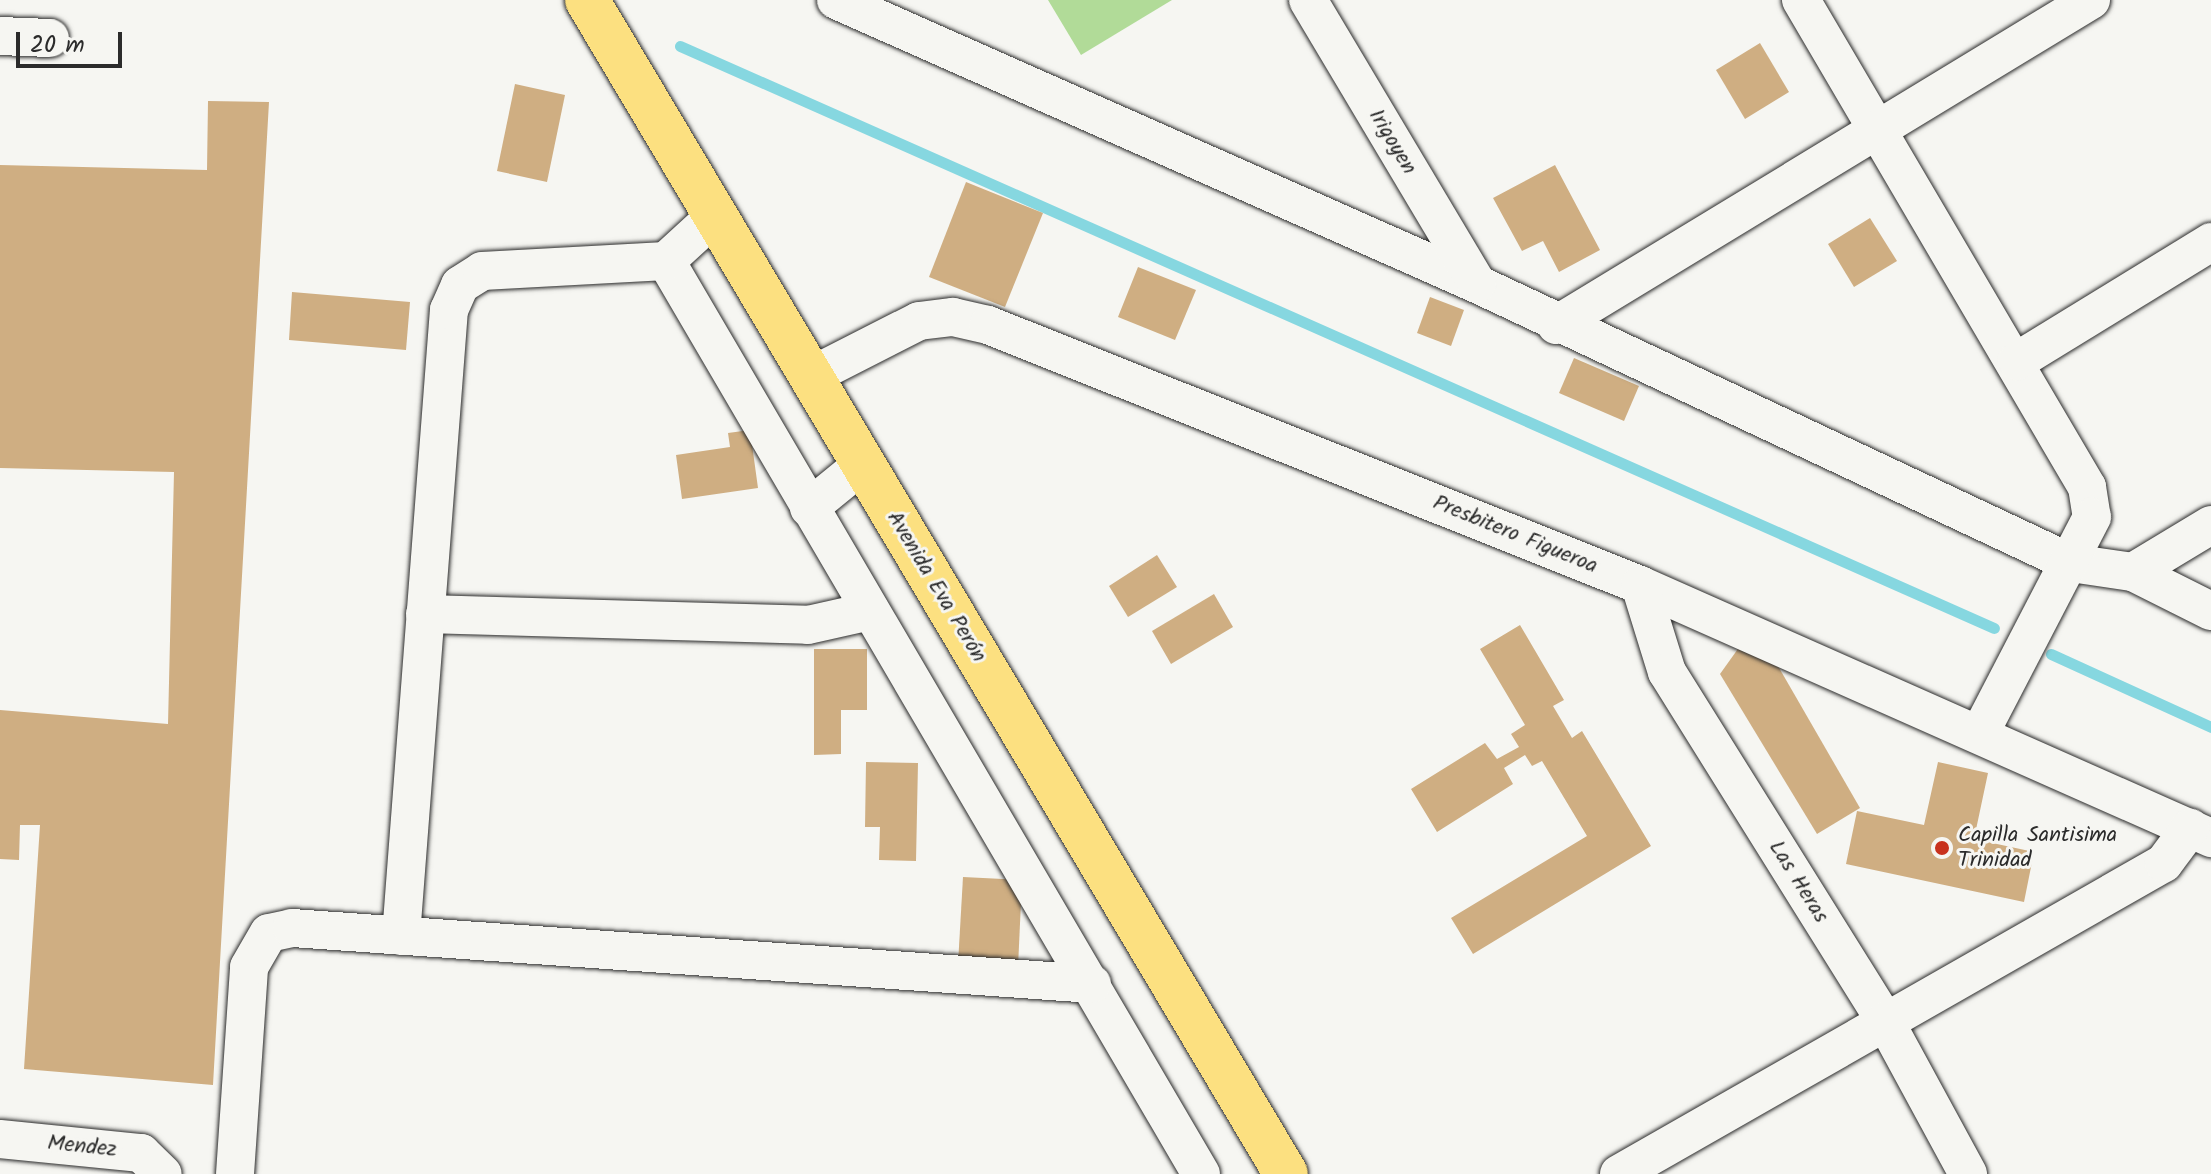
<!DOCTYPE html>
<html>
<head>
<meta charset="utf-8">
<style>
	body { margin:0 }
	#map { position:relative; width:2211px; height:1174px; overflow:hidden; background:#f6f6f2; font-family:Kalam,sans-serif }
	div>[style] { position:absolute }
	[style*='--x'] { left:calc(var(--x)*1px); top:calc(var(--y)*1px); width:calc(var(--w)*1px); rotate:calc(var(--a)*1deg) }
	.green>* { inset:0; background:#b1db98 }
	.stream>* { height:11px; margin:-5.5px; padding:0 5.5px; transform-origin:5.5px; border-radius:5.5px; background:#86d7e0 }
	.building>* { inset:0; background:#cfae82 }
	.roads { filter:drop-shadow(0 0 2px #2b2b2b) drop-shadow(0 0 2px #2b2b2b) }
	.minor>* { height:38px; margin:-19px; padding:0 19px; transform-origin:19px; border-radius:19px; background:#f6f6f2 }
	.major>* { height:44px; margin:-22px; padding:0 22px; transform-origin:22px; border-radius:22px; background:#fce080 }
	.dots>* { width:22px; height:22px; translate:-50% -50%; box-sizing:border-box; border:4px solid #f6f6f2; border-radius:50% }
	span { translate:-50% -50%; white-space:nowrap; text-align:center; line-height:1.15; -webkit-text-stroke:6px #f6f6f2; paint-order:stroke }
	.street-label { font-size:22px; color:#2b2b2b }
	.poi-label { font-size:22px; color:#2b2b2b }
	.left { translate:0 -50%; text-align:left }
	.scale { position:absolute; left:16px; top:32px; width:106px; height:36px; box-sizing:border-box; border:4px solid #2b2b2b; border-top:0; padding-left:10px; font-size:24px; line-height:28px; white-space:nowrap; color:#2b2b2b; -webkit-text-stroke:6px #f6f6f2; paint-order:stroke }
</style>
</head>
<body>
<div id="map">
	<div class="green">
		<div style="clip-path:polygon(1048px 0,1172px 0,1081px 55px)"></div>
	</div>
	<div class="stream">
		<div style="--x:680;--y:46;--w:1437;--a:23.89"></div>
		<div style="--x:2051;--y:654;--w:176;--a:24.5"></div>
	</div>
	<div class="building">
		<div style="clip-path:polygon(1760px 43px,1789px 92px,1745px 119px,1716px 70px)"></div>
		<div style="clip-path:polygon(515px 84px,565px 95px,547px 182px,497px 171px)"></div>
		<div style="clip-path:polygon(208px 101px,269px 102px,213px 1085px,24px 1069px,40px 825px,20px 825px,19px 860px,0 859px,0 710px,168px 724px,174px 472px,0 468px,0 165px,207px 170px)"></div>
		<div style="clip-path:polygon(1555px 165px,1600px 250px,1559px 272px,1543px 241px,1522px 251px,1493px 198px)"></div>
		<div style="clip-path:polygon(966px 182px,1043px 213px,1005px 307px,929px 277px)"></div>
		<div style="clip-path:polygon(1870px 218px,1897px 261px,1854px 287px,1828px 244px)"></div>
		<div style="clip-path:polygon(1138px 267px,1196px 290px,1175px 340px,1118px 317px)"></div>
		<div style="clip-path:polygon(292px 292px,410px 302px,406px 350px,289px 340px)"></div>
		<div style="clip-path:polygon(1430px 297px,1464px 310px,1451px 346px,1417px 333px)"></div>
		<div style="clip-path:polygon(1574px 358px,1639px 386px,1624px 421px,1559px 393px)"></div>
		<div style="clip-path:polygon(750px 430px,758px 488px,682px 499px,676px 455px,730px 447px,728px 433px)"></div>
		<div style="clip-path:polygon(1157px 555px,1177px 587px,1128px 617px,1109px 586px)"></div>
		<div style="clip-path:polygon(1214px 594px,1233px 627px,1171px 664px,1152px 631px)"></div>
		<div style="clip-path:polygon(1520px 625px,1564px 700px,1553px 706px,1572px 738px,1582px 731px,1651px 846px,1473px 954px,1451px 918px,1587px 836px,1542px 761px,1532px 766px,1525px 755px,1504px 768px,1513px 784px,1437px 832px,1411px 789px,1485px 743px,1497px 759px,1519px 747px,1511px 734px,1525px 725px,1480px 649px)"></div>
		<div style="clip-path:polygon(1740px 646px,1771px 654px,1860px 808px,1817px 834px,1720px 674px)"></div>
		<div style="clip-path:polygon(814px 649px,867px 649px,867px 710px,841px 710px,841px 754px,814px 755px)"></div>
		<div style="clip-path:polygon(866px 762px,918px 763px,916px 861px,879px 860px,880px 827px,865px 827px)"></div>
		<div style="clip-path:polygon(1938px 762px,1988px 773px,1974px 839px,2034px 852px,2024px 902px,1846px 864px,1857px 811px,1924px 825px)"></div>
		<div style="clip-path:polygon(963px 877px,1022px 880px,1018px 967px,958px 964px)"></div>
	</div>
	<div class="roads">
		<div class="minor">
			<div style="--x:836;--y:0;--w:701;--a:23.9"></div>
			<div style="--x:1477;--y:284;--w:656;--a:25.16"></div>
			<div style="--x:2071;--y:563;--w:63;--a:8.3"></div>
			<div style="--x:2133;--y:572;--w:91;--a:-31.1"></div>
			<div style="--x:1308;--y:0;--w:330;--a:59.2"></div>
			<div style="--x:1801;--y:0;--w:565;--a:59.58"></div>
			<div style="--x:2087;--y:487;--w:30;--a:81"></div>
			<div style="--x:2092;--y:517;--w:241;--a:117.4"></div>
			<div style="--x:0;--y:36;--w:50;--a:2.3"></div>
			<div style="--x:666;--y:261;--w:1058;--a:59.63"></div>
			<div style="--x:1556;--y:325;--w:626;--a:-31.28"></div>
			<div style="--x:2017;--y:361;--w:228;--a:-31.5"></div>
			<div style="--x:811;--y:376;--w:121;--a:-27"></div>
			<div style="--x:919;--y:321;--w:34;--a:-7"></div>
			<div style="--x:953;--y:317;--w:36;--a:13"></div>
			<div style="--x:988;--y:325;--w:702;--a:21.74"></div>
			<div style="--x:1640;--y:585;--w:625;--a:23.9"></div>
			<div style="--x:809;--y:508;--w:70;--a:-39.2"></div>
			<div style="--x:2133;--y:572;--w:87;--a:26.6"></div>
			<div style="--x:1640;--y:585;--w:91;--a:72.8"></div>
			<div style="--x:1667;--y:672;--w:411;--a:58"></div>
			<div style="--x:1885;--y:1021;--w:174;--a:61.5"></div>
			<div style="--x:425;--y:614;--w:383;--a:1.6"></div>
			<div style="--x:808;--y:625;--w:64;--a:-12.7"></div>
			<div style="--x:401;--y:936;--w:628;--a:-85.62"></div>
			<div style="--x:449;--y:310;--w:27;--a:-66"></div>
			<div style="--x:460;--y:285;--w:26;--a:-32"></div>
			<div style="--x:482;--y:271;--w:184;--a:-3.1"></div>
			<div style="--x:666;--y:261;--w:65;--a:-42.5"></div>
			<div style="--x:0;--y:1139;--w:142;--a:5.7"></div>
			<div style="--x:141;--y:1153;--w:30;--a:44"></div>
			<div style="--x:235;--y:1174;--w:207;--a:-86.1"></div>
			<div style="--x:249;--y:967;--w:39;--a:-60"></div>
			<div style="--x:269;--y:933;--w:24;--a:-12"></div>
			<div style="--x:292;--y:928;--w:802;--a:4"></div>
			<div style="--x:1619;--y:1174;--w:627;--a:-29.71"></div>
			<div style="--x:2164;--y:863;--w:44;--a:-53.4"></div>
		</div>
		<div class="major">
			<div style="--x:587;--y:0;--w:1366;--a:59.23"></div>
		</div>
	</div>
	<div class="dots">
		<div style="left:1942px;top:848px;background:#c8321e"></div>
	</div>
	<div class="street-label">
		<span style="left:1392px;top:142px;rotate:59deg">Irigoyen</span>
		<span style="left:1515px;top:535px;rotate:22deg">Presbitero Figueroa</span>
		<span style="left:936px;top:587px;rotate:59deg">Avenida Eva Perón</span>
		<span style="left:1798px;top:882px;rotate:58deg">Las Heras</span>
		<span style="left:82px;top:1147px;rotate:6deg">Mendez</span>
	</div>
	<div class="poi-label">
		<span class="left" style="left:1958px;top:848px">Capilla Santisima<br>Trinidad</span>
	</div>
	<div class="scale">20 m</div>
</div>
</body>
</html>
